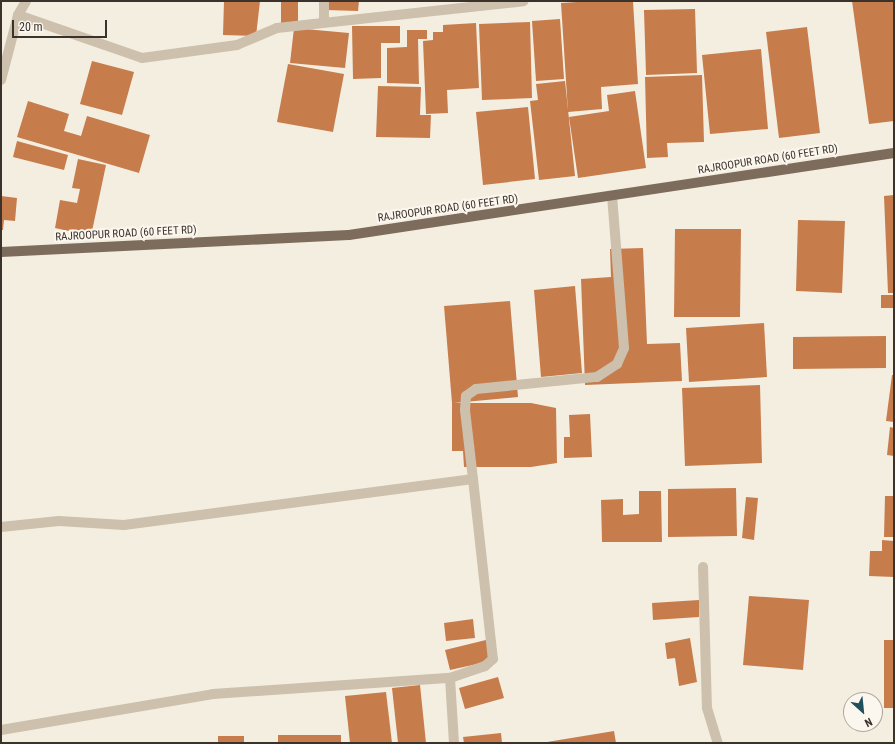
<!DOCTYPE html>
<html>
<head>
<meta charset="utf-8">
<style>
	body { margin:0 }
	#map { position:relative; width:895px; height:744px; overflow:hidden; background:#f4eee1; font-family:"Roboto Condensed",sans-serif }
	div>[style] { position:absolute }
	[style*='--x'] { left:calc(var(--x)*1px); top:calc(var(--y)*1px); width:calc(var(--w)*1px); rotate:calc(var(--a)*1deg) }
	.building>* { inset:0; background:#c77c4c }
	.minor>* { height:10px; margin:-5px; padding:0 5px; transform-origin:5px; border-radius:5px; background:#cdc0ac }
	.major>* { height:10px; margin:-5px; padding:0 5px; transform-origin:5px; border-radius:5px; background:#7d6c5c }
	span { translate:-50% -50%; white-space:nowrap; text-align:center; line-height:1.15; -webkit-text-stroke:4px #fbf7ee; paint-order:stroke }
	.street-label { font-size:11px; color:#3b322b }
	.frame { position:absolute; inset:0; border:2px solid #3b322b; pointer-events:none }
	.north { position:absolute; left:843px; top:692px; width:40px; height:40px; box-sizing:border-box; background:#fbf7ee; border:1px solid #aea8a0; border-radius:50%; rotate:153deg; font-size:11px; font-weight:700; line-height:16px; text-align:center; color:#3b322b }
	.north::after { content:''; display:block; margin:auto; width:14px; height:18px; background:#20505d; clip-path:polygon(50% 0,100% 100%,50% 72%,0 100%) }
	.scale { position:absolute; left:12px; top:20px; width:95px; height:18px; box-sizing:border-box; border:2px solid #3b322b; border-top:0; padding-left:5px; font-size:12px; line-height:14px; white-space:nowrap; color:#3b322b; -webkit-text-stroke:3px #fbf7ee; paint-order:stroke }
</style>
</head>
<body>
<div id="map">
	<div class="building">
		<div style="clip-path:polygon(224px 1px,260px 1px,256px 36px,223px 35px)"></div>
		<div style="clip-path:polygon(281px 1px,298px 1px,298px 24px,281px 24px)"></div>
		<div style="clip-path:polygon(326px 1px,359px 1px,358px 11px,326px 10px)"></div>
		<div style="clip-path:polygon(593px 1px,633px 1px,638px 84px,601px 87px,602px 109px,568px 112px,561px 3px)"></div>
		<div style="clip-path:polygon(852px 1px,894px 1px,894px 121px,869px 124px)"></div>
		<div style="clip-path:polygon(695px 9px,697px 73px,646px 75px,644px 10px)"></div>
		<div style="clip-path:polygon(560px 19px,564px 79px,536px 81px,532px 21px)"></div>
		<div style="clip-path:polygon(530px 22px,532px 98px,482px 100px,479px 24px)"></div>
		<div style="clip-path:polygon(476px 23px,479px 88px,447px 90px,448px 113px,426px 114px,423px 41px,433px 40px,433px 32px,443px 32px,443px 25px)"></div>
		<div style="clip-path:polygon(352px 26px,400px 26px,400px 43px,381px 43px,381px 78px,353px 79px)"></div>
		<div style="clip-path:polygon(807px 27px,820px 133px,779px 138px,766px 32px)"></div>
		<div style="clip-path:polygon(294px 28px,349px 33px,345px 68px,290px 63px)"></div>
		<div style="clip-path:polygon(407px 30px,427px 30px,427px 39px,418px 39px,419px 84px,387px 83px,387px 48px,407px 47px)"></div>
		<div style="clip-path:polygon(761px 49px,768px 129px,710px 134px,702px 55px)"></div>
		<div style="clip-path:polygon(92px 61px,134px 72px,122px 115px,80px 104px)"></div>
		<div style="clip-path:polygon(288px 64px,344px 74px,333px 132px,277px 122px)"></div>
		<div style="clip-path:polygon(702px 75px,704px 142px,667px 143px,668px 157px,647px 158px,645px 77px)"></div>
		<div style="clip-path:polygon(565px 81px,575px 176px,539px 180px,530px 101px,538px 100px,536px 84px)"></div>
		<div style="clip-path:polygon(378px 86px,421px 87px,420px 115px,431px 115px,430px 138px,376px 137px)"></div>
		<div style="clip-path:polygon(635px 91px,646px 168px,578px 178px,569px 117px,609px 111px,607px 95px)"></div>
		<div style="clip-path:polygon(28px 101px,69px 114px,64px 131px,81px 136px,87px 116px,150px 135px,139px 173px,17px 137px)"></div>
		<div style="clip-path:polygon(528px 107px,535px 179px,483px 185px,476px 112px)"></div>
		<div style="clip-path:polygon(17px 141px,68px 155px,64px 170px,13px 157px)"></div>
		<div style="clip-path:polygon(78px 159px,106px 165px,91px 236px,55px 228px,60px 200px,77px 203px,80px 189px,72px 188px)"></div>
		<div style="clip-path:polygon(894px 195px,894px 293px,888px 293px,884px 196px)"></div>
		<div style="clip-path:polygon(1px 196px,17px 198px,15px 221px,4px 220px,3px 230px,1px 230px)"></div>
		<div style="clip-path:polygon(798px 220px,845px 221px,842px 293px,796px 291px)"></div>
		<div style="clip-path:polygon(675px 229px,741px 229px,740px 317px,674px 317px)"></div>
		<div style="clip-path:polygon(643px 248px,647px 344px,680px 343px,682px 381px,585px 385px,581px 279px,611px 277px,610px 249px)"></div>
		<div style="clip-path:polygon(575px 286px,582px 373px,541px 377px,534px 290px)"></div>
		<div style="clip-path:polygon(881px 295px,894px 295px,894px 308px,881px 308px)"></div>
		<div style="clip-path:polygon(510px 301px,518px 397px,454px 403px,531px 403px,556px 408px,557px 463px,531px 467px,464px 467px,463px 451px,452px 451px,452px 403px,444px 306px)"></div>
		<div style="clip-path:polygon(764px 323px,767px 377px,689px 382px,686px 328px)"></div>
		<div style="clip-path:polygon(886px 336px,886px 368px,793px 369px,793px 337px)"></div>
		<div style="clip-path:polygon(892px 375px,894px 375px,894px 422px,886px 421px)"></div>
		<div style="clip-path:polygon(760px 385px,762px 463px,685px 466px,682px 388px)"></div>
		<div style="clip-path:polygon(590px 414px,592px 457px,564px 458px,564px 437px,570px 437px,569px 415px)"></div>
		<div style="clip-path:polygon(890px 427px,894px 428px,894px 456px,887px 455px)"></div>
		<div style="clip-path:polygon(736px 488px,737px 536px,668px 537px,668px 489px)"></div>
		<div style="clip-path:polygon(639px 491px,661px 491px,662px 542px,602px 542px,601px 500px,623px 499px,623px 515px,639px 514px)"></div>
		<div style="clip-path:polygon(885px 496px,894px 496px,893px 537px,884px 537px)"></div>
		<div style="clip-path:polygon(746px 497px,758px 498px,754px 540px,742px 538px)"></div>
		<div style="clip-path:polygon(882px 540px,894px 541px,894px 577px,869px 576px,870px 551px,882px 551px)"></div>
		<div style="clip-path:polygon(749px 596px,809px 600px,803px 670px,743px 665px)"></div>
		<div style="clip-path:polygon(699px 600px,699px 617px,653px 620px,652px 603px)"></div>
		<div style="clip-path:polygon(473px 619px,475px 638px,446px 641px,444px 623px)"></div>
		<div style="clip-path:polygon(690px 638px,697px 682px,679px 686px,675px 658px,667px 659px,665px 643px)"></div>
		<div style="clip-path:polygon(490px 639px,495px 660px,450px 670px,445px 650px)"></div>
		<div style="clip-path:polygon(884px 640px,894px 640px,894px 708px,884px 708px)"></div>
		<div style="clip-path:polygon(498px 677px,504px 698px,465px 709px,459px 688px)"></div>
		<div style="clip-path:polygon(420px 685px,426px 743px,398px 743px,392px 688px)"></div>
		<div style="clip-path:polygon(386px 692px,392px 743px,350px 743px,345px 696px)"></div>
		<div style="clip-path:polygon(614px 731px,616px 743px,547px 743px,547px 742px)"></div>
		<div style="clip-path:polygon(501px 733px,502px 743px,464px 743px,463px 737px)"></div>
		<div style="clip-path:polygon(278px 735px,341px 735px,341px 743px,278px 743px)"></div>
		<div style="clip-path:polygon(218px 736px,244px 736px,244px 743px,218px 743px)"></div>
	</div>
	<div class="minor">
		<div style="--x:324;--y:1;--w:21;--a:90"></div>
		<div style="--x:18;--y:15;--w:131;--a:19.1"></div>
		<div style="--x:142;--y:58;--w:96;--a:-7.8"></div>
		<div style="--x:237;--y:45;--w:43;--a:-23"></div>
		<div style="--x:277;--y:28;--w:248;--a:-6.2"></div>
		<div style="--x:1;--y:80;--w:67;--a:-75.3"></div>
		<div style="--x:18;--y:15;--w:16;--a:-60"></div>
		<div style="--x:473;--y:479;--w:69;--a:-96.6"></div>
		<div style="--x:465;--y:410;--w:14;--a:-86"></div>
		<div style="--x:466;--y:396;--w:12;--a:-35"></div>
		<div style="--x:476;--y:389;--w:122;--a:-5.7"></div>
		<div style="--x:597;--y:377;--w:24;--a:-33"></div>
		<div style="--x:617;--y:364;--w:17;--a:-66"></div>
		<div style="--x:624;--y:348;--w:151;--a:-94.5"></div>
		<div style="--x:1;--y:527;--w:58;--a:-5.9"></div>
		<div style="--x:59;--y:521;--w:65;--a:3.5"></div>
		<div style="--x:124;--y:525;--w:352;--a:-7.5"></div>
		<div style="--x:473;--y:479;--w:181;--a:83.7"></div>
		<div style="--x:493;--y:659;--w:11;--a:139"></div>
		<div style="--x:485;--y:666;--w:37;--a:161"></div>
		<div style="--x:703;--y:567;--w:141;--a:88.4"></div>
		<div style="--x:707;--y:708;--w:37;--a:73"></div>
		<div style="--x:1;--y:730;--w:215;--a:-9.6"></div>
		<div style="--x:213;--y:694;--w:238;--a:-3.9"></div>
		<div style="--x:450;--y:678;--w:65;--a:86.5"></div>
	</div>
	<div class="major">
		<div style="--x:1;--y:252;--w:348;--a:-2.8"></div>
		<div style="--x:349;--y:235;--w:551;--a:-8.56"></div>
	</div>
	<div class="street-label">
		<span style="left:768px;top:160px;rotate:-9deg">RAJROOPUR ROAD (60 FEET RD)</span>
		<span style="left:448px;top:209px;rotate:-8deg">RAJROOPUR ROAD (60 FEET RD)</span>
		<span style="left:126px;top:234px;rotate:-3deg">RAJROOPUR ROAD (60 FEET RD)</span>
	</div>
	<div class="frame"></div>
	<div class="north">N</div>
	<div class="scale">20 m</div>
</div>
</body>
</html>
